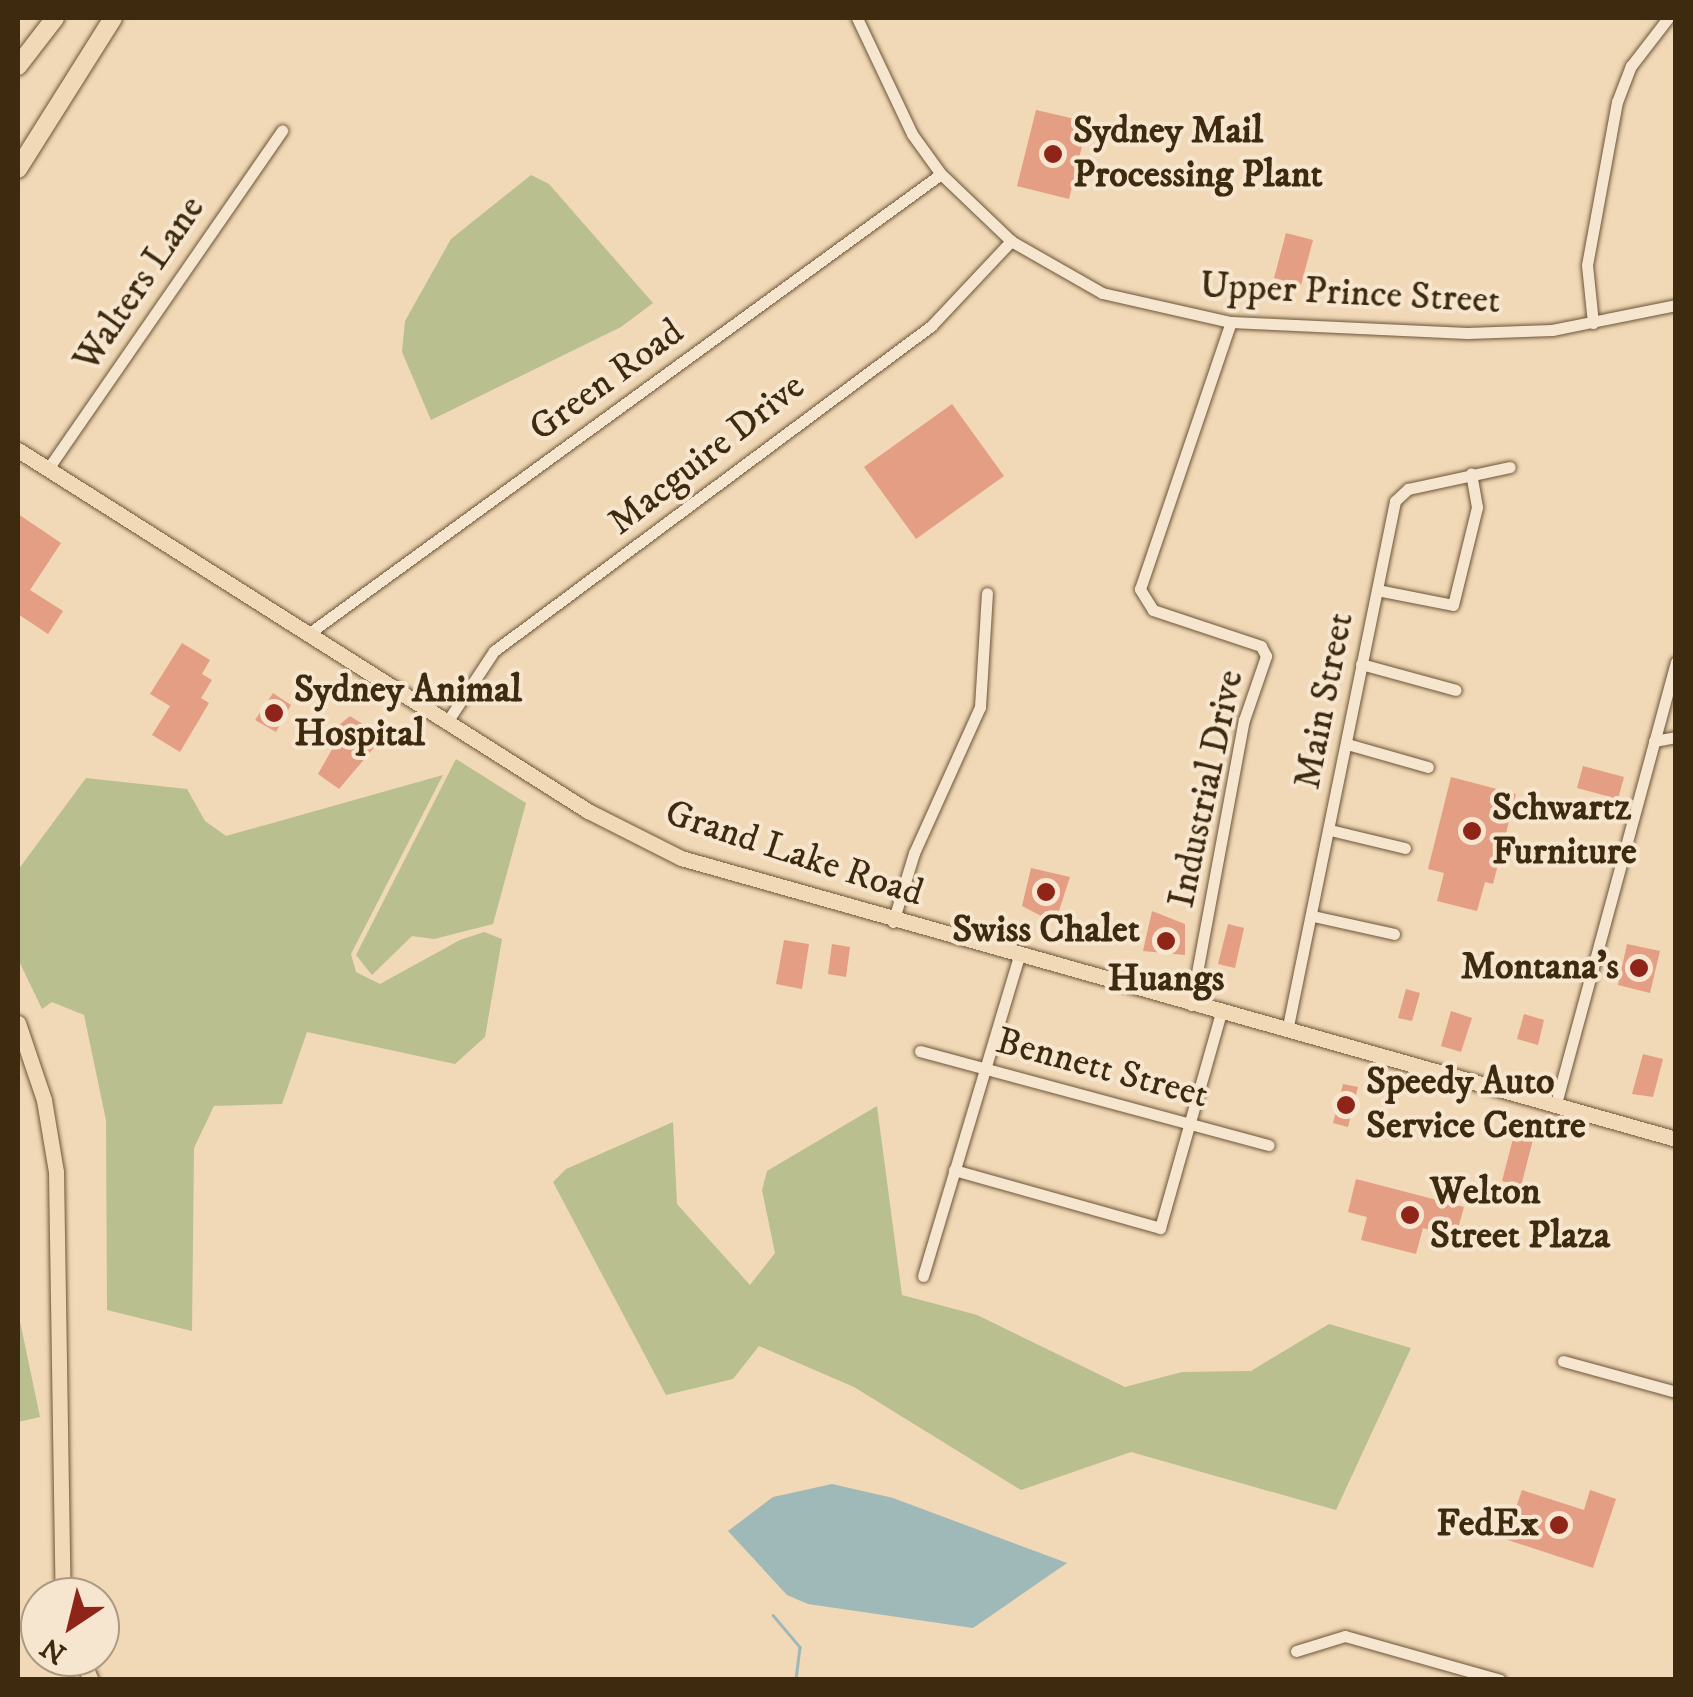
<!DOCTYPE html>
<html>
<head>
<meta charset="utf-8">
<style>
	body { margin:0 }
	#map { position:relative; width:1693px; height:1697px; overflow:hidden; background:#f1d8b6; font-family:"IM FELL DW Pica",serif }
	div>[style] { position:absolute }
	[style*='--x'] { left:calc(var(--x)*1px); top:calc(var(--y)*1px); width:calc(var(--w)*1px); rotate:calc(var(--a)*1deg) }
	.green>* { inset:0; background:#b9bf8e }
	.water>* { inset:0; background:#9fb8b8 }
	.stream>* { height:2.5px; margin:-1.25px; padding:0 1.25px; transform-origin:1.25px; border-radius:1.25px; background:#9fb8b8 }
	.building>* { inset:0; background:#e49e83 }
	.roads { filter:drop-shadow(0 0 2px #6b5638) drop-shadow(0 0 2px #6b5638) }
	.minor>* { height:11px; margin:-5.5px; padding:0 5.5px; transform-origin:5.5px; border-radius:5.5px; background:#f6e6d0 }
	.major>* { height:15px; margin:-7.5px; padding:0 7.5px; transform-origin:7.5px; border-radius:7.5px; background:#f1d8b6 }
	.highway>* { height:18px; margin:-9px; padding:0 9px; transform-origin:9px; border-radius:9px; background:#f1d8b6 }
	.dots>* { width:28px; height:28px; translate:-50% -50%; box-sizing:border-box; border:5px solid #f6e6d0; border-radius:50% }
	span { translate:-50% -50%; white-space:nowrap; text-align:center; line-height:1.15; -webkit-text-stroke:8px #f6e6d0; paint-order:stroke }
	.poi-label { font-size:38px; color:#3e2a0e; font-weight:700 }
	.left { translate:0 -50%; text-align:left }
	.right { translate:-100% -50%; text-align:right }
	.street-label { font-size:38px; color:#3e2a0e }
	.frame { position:absolute; inset:0; border:20px solid #3e2a0e; pointer-events:none }
	.north { position:absolute; left:20px; top:1577px; width:100px; height:100px; box-sizing:border-box; background:#f6e6d0; border:2px solid #ac9b82; border-radius:50%; rotate:215deg; font-size:28px; font-weight:700; line-height:40px; text-align:center; color:#3e2a0e }
	.north::after { content:''; display:block; margin:auto; width:35px; height:45px; background:#8f2418; clip-path:polygon(50% 0,100% 100%,50% 72%,0 100%) }
</style>
</head>
<body>
<div id="map">
	<div class="green">
		<div style="clip-path:polygon(531px 175px,549px 184px,653px 303px,621px 327px,431px 420px,402px 352px,405px 321px,451px 239px)"></div>
		<div style="clip-path:polygon(456px 759px,526px 803px,493px 924px,434px 939px,412px 936px,372px 975px,356px 955px)"></div>
		<div style="clip-path:polygon(443px 775px,351px 954px,356px 972px,380px 984px,460px 940px,484px 932px,502px 939px,485px 1037px,455px 1064px,307px 1032px,282px 1104px,214px 1106px,194px 1148px,192px 1331px,107px 1310px,106px 1120px,84px 1015px,52px 1002px,42px 1009px,18px 959px,18px 870px,86px 778px,187px 789px,205px 821px,226px 836px)"></div>
		<div style="clip-path:polygon(877px 1106px,902px 1295px,977px 1315px,1125px 1387px,1182px 1372px,1251px 1371px,1329px 1324px,1411px 1348px,1336px 1510px,1131px 1452px,1021px 1490px,854px 1387px,759px 1346px,733px 1379px,666px 1395px,553px 1182px,566px 1169px,673px 1122px,677px 1204px,750px 1285px,775px 1253px,762px 1190px,767px 1171px)"></div>
		<div style="clip-path:polygon(18px 1312px,40px 1417px,18px 1422px)"></div>
	</div>
	<div class="water">
		<div style="clip-path:polygon(832px 1484px,893px 1498px,1067px 1563px,973px 1628px,808px 1604px,787px 1595px,728px 1531px,773px 1497px)"></div>
	</div>
	<div class="stream">
		<div style="--x:773;--y:1615;--w:42;--a:49.8"></div>
		<div style="--x:800;--y:1647;--w:33;--a:97"></div>
	</div>
	<div class="building">
		<div style="clip-path:polygon(1036px 110px,1088px 122px,1069px 199px,1017px 186px)"></div>
		<div style="clip-path:polygon(1286px 233px,1313px 240px,1301px 285px,1274px 278px)"></div>
		<div style="clip-path:polygon(952px 404px,1004px 476px,916px 539px,864px 467px)"></div>
		<div style="clip-path:polygon(18px 514px,61px 543px,30px 590px,63px 611px,48px 634px,18px 614px)"></div>
		<div style="clip-path:polygon(182px 643px,210px 660px,202px 674px,212px 680px,201px 698px,209px 703px,180px 752px,152px 735px,170px 706px,150px 694px)"></div>
		<div style="clip-path:polygon(273px 693px,291px 705px,276px 732px,255px 720px)"></div>
		<div style="clip-path:polygon(350px 716px,383px 737px,339px 789px,318px 774px,335px 744px,324px 737px)"></div>
		<div style="clip-path:polygon(1583px 766px,1624px 777px,1618px 799px,1577px 788px)"></div>
		<div style="clip-path:polygon(1451px 777px,1516px 794px,1493px 884px,1485px 882px,1477px 911px,1437px 901px,1444px 873px,1428px 869px)"></div>
		<div style="clip-path:polygon(1031px 868px,1070px 877px,1055px 923px,1022px 906px)"></div>
		<div style="clip-path:polygon(1152px 911px,1185px 924px,1185px 955px,1143px 951px)"></div>
		<div style="clip-path:polygon(1228px 924px,1244px 928px,1235px 968px,1218px 964px)"></div>
		<div style="clip-path:polygon(784px 940px,809px 944px,802px 989px,776px 984px)"></div>
		<div style="clip-path:polygon(832px 944px,850px 947px,846px 977px,828px 974px)"></div>
		<div style="clip-path:polygon(1627px 944px,1660px 951px,1650px 993px,1618px 985px)"></div>
		<div style="clip-path:polygon(1406px 989px,1420px 993px,1412px 1021px,1398px 1018px)"></div>
		<div style="clip-path:polygon(1451px 1011px,1472px 1018px,1461px 1052px,1441px 1046px)"></div>
		<div style="clip-path:polygon(1524px 1014px,1544px 1020px,1538px 1045px,1517px 1039px)"></div>
		<div style="clip-path:polygon(1643px 1054px,1663px 1059px,1653px 1097px,1632px 1094px)"></div>
		<div style="clip-path:polygon(1343px 1084px,1358px 1087px,1348px 1127px,1333px 1123px)"></div>
		<div style="clip-path:polygon(1516px 1127px,1535px 1132px,1521px 1186px,1502px 1181px)"></div>
		<div style="clip-path:polygon(1356px 1179px,1464px 1207px,1456px 1236px,1423px 1228px,1416px 1254px,1361px 1240px,1367px 1217px,1348px 1212px)"></div>
		<div style="clip-path:polygon(1522px 1490px,1584px 1510px,1590px 1490px,1616px 1499px,1593px 1568px,1505px 1539px)"></div>
	</div>
	<div class="roads">
		<div class="minor">
			<div style="--x:857;--y:18;--w:128;--a:64.6"></div>
			<div style="--x:912;--y:134;--w:49;--a:54.1"></div>
			<div style="--x:941;--y:174;--w:97;--a:43.7"></div>
			<div style="--x:1011;--y:241;--w:105;--a:29.7"></div>
			<div style="--x:1102;--y:293;--w:132;--a:12.7"></div>
			<div style="--x:1231;--y:322;--w:236;--a:2.7"></div>
			<div style="--x:1467;--y:333;--w:85;--a:-2"></div>
			<div style="--x:1552;--y:330;--w:126;--a:-11.4"></div>
			<div style="--x:1593;--y:323;--w:58;--a:-95.9"></div>
			<div style="--x:1587;--y:265;--w:166;--a:-79.6"></div>
			<div style="--x:1617;--y:102;--w:39;--a:-69"></div>
			<div style="--x:1631;--y:66;--w:61;--a:-52.4"></div>
			<div style="--x:47;--y:470;--w:413;--a:-55.3"></div>
			<div style="--x:1377;--y:590;--w:77;--a:11.2"></div>
			<div style="--x:1453;--y:605;--w:101;--a:-76.2"></div>
			<div style="--x:1477;--y:507;--w:34;--a:-100"></div>
			<div style="--x:308;--y:634;--w:782;--a:-36.01"></div>
			<div style="--x:1361;--y:664;--w:98;--a:15.3"></div>
			<div style="--x:447;--y:722;--w:85;--a:-56.5"></div>
			<div style="--x:494;--y:651;--w:545;--a:-36.64"></div>
			<div style="--x:931;--y:326;--w:117;--a:-46.7"></div>
			<div style="--x:1654;--y:741;--w:22;--a:-10"></div>
			<div style="--x:1347;--y:744;--w:84;--a:15.9"></div>
			<div style="--x:1330;--y:830;--w:77;--a:13.5"></div>
			<div style="--x:1313;--y:916;--w:83;--a:12.5"></div>
			<div style="--x:893;--y:922;--w:72;--a:-73.1"></div>
			<div style="--x:914;--y:853;--w:160;--a:-65.7"></div>
			<div style="--x:980;--y:707;--w:114;--a:-86.5"></div>
			<div style="--x:1191;--y:1005;--w:290;--a:-79.5"></div>
			<div style="--x:1244;--y:720;--w:68;--a:-71"></div>
			<div style="--x:1266;--y:656;--w:11;--a:-117"></div>
			<div style="--x:1261;--y:646;--w:114;--a:-161.6"></div>
			<div style="--x:1153;--y:610;--w:25;--a:-122"></div>
			<div style="--x:1140;--y:589;--w:282;--a:-71.2"></div>
			<div style="--x:1287;--y:1031;--w:541;--a:-78.48"></div>
			<div style="--x:1395;--y:501;--w:18;--a:-43"></div>
			<div style="--x:1408;--y:489;--w:104;--a:-12.2"></div>
			<div style="--x:920;--y:1051;--w:361;--a:15.1"></div>
			<div style="--x:1555;--y:1107;--w:461;--a:-74.8"></div>
			<div style="--x:954;--y:1170;--w:214;--a:15.7"></div>
			<div style="--x:1160;--y:1228;--w:224;--a:-74.2"></div>
			<div style="--x:923;--y:1276;--w:335;--a:-73.3"></div>
			<div style="--x:1563;--y:1361;--w:117;--a:15.3"></div>
			<div style="--x:1296;--y:1651;--w:51;--a:-17"></div>
			<div style="--x:1345;--y:1636;--w:161;--a:15.8"></div>
		</div>
		<div class="major">
			<div style="--x:18;--y:450;--w:675;--a:32.35"></div>
			<div style="--x:588;--y:811;--w:104;--a:26.8"></div>
			<div style="--x:681;--y:858;--w:1034;--a:15.77"></div>
			<div style="--x:18;--y:1023;--w:81;--a:71.3"></div>
			<div style="--x:44;--y:1100;--w:73;--a:80.5"></div>
			<div style="--x:56;--y:1172;--w:425;--a:89.1"></div>
			<div style="--x:81;--y:1657;--w:25;--a:67"></div>
		</div>
		<div class="highway">
			<div style="--x:18;--y:66;--w:61;--a:-52.4"></div>
			<div style="--x:18;--y:169;--w:178;--a:-57.8"></div>
		</div>
	</div>
	<div class="dots">
		<div style="left:1053px;top:154px;background:#8f2418"></div>
		<div style="left:274px;top:713px;background:#8f2418"></div>
		<div style="left:1472px;top:831px;background:#8f2418"></div>
		<div style="left:1046px;top:892px;background:#8f2418"></div>
		<div style="left:1166px;top:941px;background:#8f2418"></div>
		<div style="left:1639px;top:968px;background:#8f2418"></div>
		<div style="left:1346px;top:1105px;background:#8f2418"></div>
		<div style="left:1410px;top:1215px;background:#8f2418"></div>
		<div style="left:1559px;top:1525px;background:#8f2418"></div>
	</div>
	<div class="poi-label">
		<span class="left" style="left:1073px;top:154px">Sydney Mail<br>Processing Plant</span>
		<span class="left" style="left:294px;top:713px">Sydney Animal<br>Hospital</span>
		<span class="left" style="left:1492px;top:831px">Schwartz<br>Furniture</span>
		<span style="left:1046px;top:931px">Swiss Chalet</span>
		<span class="right" style="left:1619px;top:968px">Montana's</span>
		<span style="left:1166px;top:980px">Huangs</span>
		<span class="left" style="left:1366px;top:1105px">Speedy Auto<br>Service Centre</span>
		<span class="left" style="left:1430px;top:1215px">Welton<br>Street Plaza</span>
		<span class="right" style="left:1539px;top:1525px">FedEx</span>
	</div>
	<div class="street-label">
		<span style="left:140px;top:284px;rotate:-56deg">Walters Lane</span>
		<span style="left:1350px;top:294px;rotate:3deg">Upper Prince Street</span>
		<span style="left:607px;top:381px;rotate:-36deg">Green Road</span>
		<span style="left:707px;top:455px;rotate:-38deg">Macguire Drive</span>
		<span style="left:1325px;top:701px;rotate:-79deg">Main Street</span>
		<span style="left:1207px;top:789px;rotate:-78deg">Industrial Drive</span>
		<span style="left:794px;top:854px;rotate:18deg">Grand Lake Road</span>
		<span style="left:1102px;top:1069px;rotate:15deg">Bennett Street</span>
	</div>
	<div class="frame"></div>
	<div class="north">N</div>
</div>
</body>
</html>
